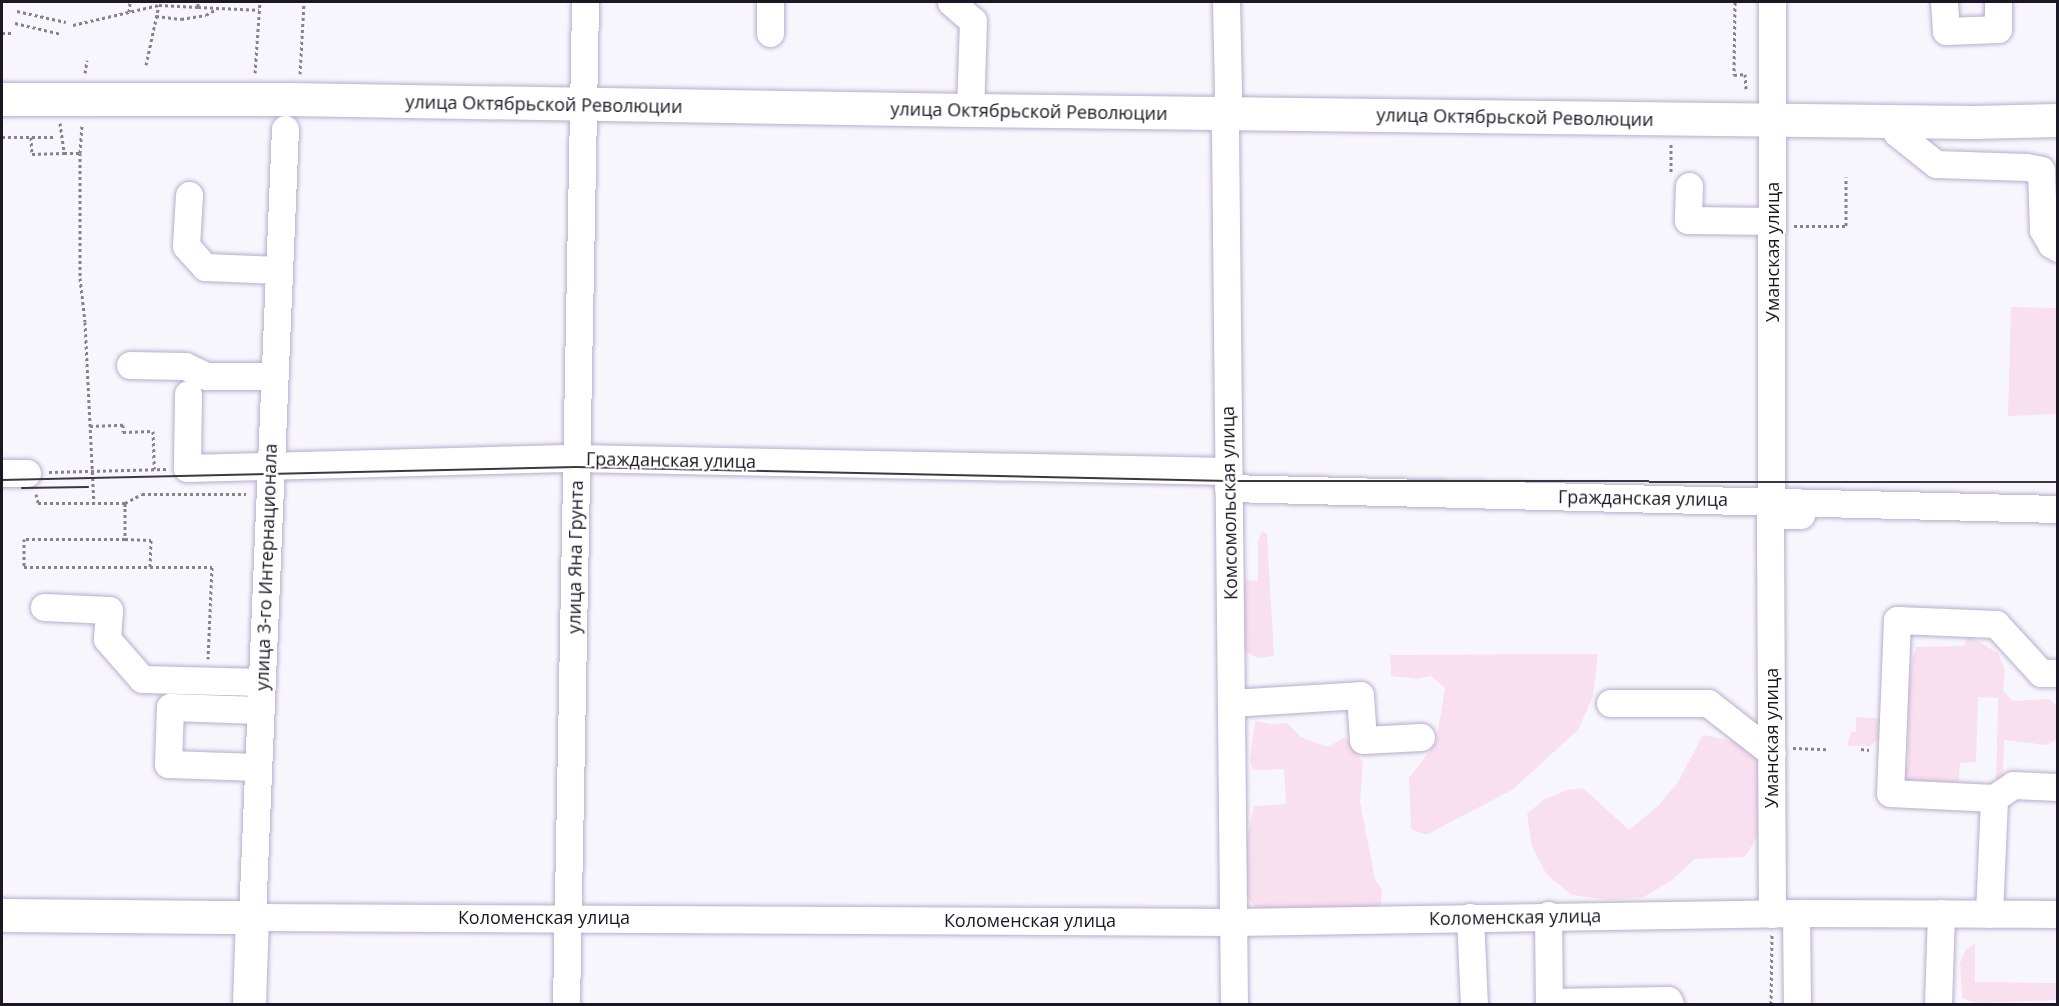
<!DOCTYPE html>
<html>
<head>
<meta charset="utf-8">
<style>
	body { margin:0 }
	#map { position:relative; width:2059px; height:1006px; overflow:hidden; background:#f8f6fd; font-family:"Open Sans",sans-serif }
	div>[style] { position:absolute }
	[style*='--x'] { left:calc(var(--x)*1px); top:calc(var(--y)*1px); width:calc(var(--w)*1px); rotate:calc(var(--a)*1deg) }
	.green>* { inset:0; background:#f9e0ef }
	.path>* { height:3px; margin-top:-1.5px; transform-origin:0; background:repeating-linear-gradient(90deg,#85828c 0 3px,transparent 0 6px) }
	.roads { filter:drop-shadow(0 0 2px #b8adcf) drop-shadow(0 0 2px #b8adcf) }
	.minor>* { height:27px; margin:-13.5px; padding:0 13.5px; transform-origin:13.5px; border-radius:13.5px; background:#fff }
	.major>* { height:33px; margin:-16.5px; padding:0 16.5px; transform-origin:16.5px; border-radius:16.5px; background:#fff }
	.tram>* { height:1.5px; margin:-0.75px; padding:0 0.75px; transform-origin:0.75px; border-radius:0.75px; background:#3b3743 }
	span { translate:-50% -50%; white-space:nowrap; text-align:center; line-height:1.15; -webkit-text-stroke:4.5px #fff; paint-order:stroke }
	.street-label { font-size:18px; color:#1b1724 }
	.frame { position:absolute; inset:0; border:3px solid #1b1724; pointer-events:none }
</style>
</head>
<body>
<div id="map">
	<div class="green">
		<div style="clip-path:polygon(2011px 307px,2057px 308px,2057px 414px,2008px 416px)"></div>
		<div style="clip-path:polygon(1262px 531px,1267px 534px,1274px 656px,1258px 658px,1243px 650px,1241px 586px,1247px 580px,1258px 581px,1258px 540px)"></div>
		<div style="clip-path:polygon(1969px 636px,1998px 653px,2005px 670px,2003px 690px,2012px 701px,2049px 699px,2057px 706px,2057px 740px,2046px 745px,2004px 740px,2003px 782px,1996px 782px,1998px 698px,1978px 697px,1976px 762px,1960px 763px,1958px 790px,1919px 787px,1900px 779px,1901px 766px,1908px 766px,1908px 697px,1912px 660px,1916px 647px,1963px 646px)"></div>
		<div style="clip-path:polygon(1598px 654px,1593px 696px,1578px 730px,1512px 790px,1426px 835px,1411px 829px,1409px 778px,1436px 743px,1445px 688px,1431px 676px,1417px 679px,1391px 676px,1390px 655px)"></div>
		<div style="clip-path:polygon(1856px 717px,1886px 719px,1881px 737px,1870px 746px,1847px 746px,1851px 732px,1856px 732px)"></div>
		<div style="clip-path:polygon(1255px 721px,1271px 724px,1287px 723px,1301px 737px,1328px 747px,1345px 737px,1363px 762px,1360px 802px,1375px 879px,1382px 890px,1381px 904px,1367px 912px,1256px 909px,1247px 895px,1246px 843px,1254px 806px,1286px 804px,1284px 769px,1253px 770px,1250px 760px)"></div>
		<div style="clip-path:polygon(1703px 735px,1748px 744px,1761px 765px,1765px 824px,1745px 857px,1695px 859px,1672px 880px,1644px 897px,1609px 900px,1572px 895px,1547px 875px,1532px 847px,1527px 814px,1543px 800px,1567px 790px,1583px 788px,1629px 830px,1657px 807px,1678px 782px)"></div>
		<div style="clip-path:polygon(1975px 944px,1975px 982px,2057px 983px,2057px 1000px,1975px 1003px,1962px 998px,1960px 963px,1966px 949px)"></div>
	</div>
	<div class="path">
		<div style="--x:1735;--y:2;--w:73;--a:90.8"></div>
		<div style="--x:1734;--y:75;--w:11;--a:-5"></div>
		<div style="--x:1745;--y:74;--w:15;--a:86"></div>
		<div style="--x:198;--y:7;--w:61;--a:2.8"></div>
		<div style="--x:17;--y:11;--w:50;--a:12.7"></div>
		<div style="--x:129;--y:12;--w:10;--a:-84"></div>
		<div style="--x:156;--y:16;--w:25;--a:7"></div>
		<div style="--x:181;--y:19;--w:25;--a:-9"></div>
		<div style="--x:206;--y:15;--w:14;--a:-30"></div>
		<div style="--x:15;--y:23;--w:47;--a:13.4"></div>
		<div style="--x:73;--y:25;--w:88;--a:-13.1"></div>
		<div style="--x:2;--y:33;--w:11;--a:0"></div>
		<div style="--x:146;--y:65;--w:61;--a:-77.8"></div>
		<div style="--x:159;--y:5;--w:39;--a:3"></div>
		<div style="--x:198;--y:7;--w:5;--a:-90"></div>
		<div style="--x:85;--y:73;--w:13;--a:-81"></div>
		<div style="--x:255;--y:73;--w:71;--a:-86"></div>
		<div style="--x:300;--y:74;--w:72;--a:-86.8"></div>
		<div style="--x:60;--y:123;--w:30;--a:82"></div>
		<div style="--x:64;--y:153;--w:16;--a:0"></div>
		<div style="--x:80;--y:153;--w:125;--a:90"></div>
		<div style="--x:80;--y:278;--w:44;--a:83.5"></div>
		<div style="--x:85;--y:322;--w:181;--a:87.2"></div>
		<div style="--x:2;--y:137;--w:53;--a:0"></div>
		<div style="--x:31;--y:137;--w:17;--a:87"></div>
		<div style="--x:32;--y:154;--w:32;--a:-2"></div>
		<div style="--x:80;--y:153;--w:28;--a:-86"></div>
		<div style="--x:1671;--y:172;--w:29;--a:-90"></div>
		<div style="--x:1794;--y:226;--w:52;--a:0"></div>
		<div style="--x:1846;--y:226;--w:49;--a:-90"></div>
		<div style="--x:90;--y:426;--w:33;--a:-2"></div>
		<div style="--x:123;--y:425;--w:7;--a:90"></div>
		<div style="--x:123;--y:432;--w:30;--a:-2"></div>
		<div style="--x:153;--y:431;--w:38;--a:88"></div>
		<div style="--x:49;--y:472;--w:117;--a:-1.5"></div>
		<div style="--x:36;--y:494;--w:9;--a:77"></div>
		<div style="--x:38;--y:503;--w:87;--a:0"></div>
		<div style="--x:125;--y:503;--w:36;--a:90"></div>
		<div style="--x:125;--y:539;--w:26;--a:2"></div>
		<div style="--x:151;--y:540;--w:27;--a:92"></div>
		<div style="--x:150;--y:567;--w:62;--a:0"></div>
		<div style="--x:212;--y:567;--w:92;--a:92.5"></div>
		<div style="--x:125;--y:503;--w:19;--a:-28"></div>
		<div style="--x:142;--y:494;--w:104;--a:0"></div>
		<div style="--x:125;--y:539;--w:101;--a:180"></div>
		<div style="--x:24;--y:539;--w:28;--a:90"></div>
		<div style="--x:24;--y:567;--w:126;--a:0"></div>
		<div style="--x:1793;--y:748;--w:34;--a:2"></div>
		<div style="--x:1861;--y:749;--w:8;--a:7"></div>
		<div style="--x:1771;--y:1004;--w:70;--a:-89.2"></div>
	</div>
	<div class="roads">
		<div class="minor">
			<div style="--x:770;--y:2;--w:31;--a:90"></div>
			<div style="--x:951;--y:2;--w:29;--a:41"></div>
			<div style="--x:973;--y:21;--w:89;--a:91.9"></div>
			<div style="--x:1226;--y:2;--w:91;--a:88.7"></div>
			<div style="--x:1228;--y:93;--w:38;--a:95"></div>
			<div style="--x:1225;--y:131;--w:873;--a:89.41"></div>
			<div style="--x:1944;--y:2;--w:29;--a:86"></div>
			<div style="--x:1946;--y:31;--w:52;--a:-2.2"></div>
			<div style="--x:1998;--y:29;--w:27;--a:-90"></div>
			<div style="--x:1889;--y:121;--w:14;--a:56"></div>
			<div style="--x:1897;--y:133;--w:50;--a:38.5"></div>
			<div style="--x:1936;--y:164;--w:90;--a:1.9"></div>
			<div style="--x:2026;--y:167;--w:15;--a:11"></div>
			<div style="--x:2041;--y:170;--w:60;--a:88.1"></div>
			<div style="--x:2043;--y:230;--w:16;--a:60"></div>
			<div style="--x:2051;--y:244;--w:8;--a:30"></div>
			<div style="--x:285;--y:129;--w:789;--a:92.4"></div>
			<div style="--x:252;--y:917;--w:981;--a:0.29"></div>
			<div style="--x:1233;--y:922;--w:563;--a:-0.92"></div>
			<div style="--x:1796;--y:913;--w:262;--a:0.2"></div>
			<div style="--x:1689;--y:186;--w:34;--a:92"></div>
			<div style="--x:1688;--y:220;--w:84;--a:0.7"></div>
			<div style="--x:189;--y:195;--w:51;--a:93.4"></div>
			<div style="--x:186;--y:246;--w:28;--a:48"></div>
			<div style="--x:205;--y:267;--w:74;--a:2.3"></div>
			<div style="--x:130;--y:365;--w:55;--a:1"></div>
			<div style="--x:185;--y:366;--w:23;--a:25"></div>
			<div style="--x:206;--y:376;--w:68;--a:0"></div>
			<div style="--x:188;--y:394;--w:74;--a:90.8"></div>
			<div style="--x:187;--y:468;--w:389;--a:-1.5"></div>
			<div style="--x:576;--y:458;--w:652;--a:1.14"></div>
			<div style="--x:2;--y:473;--w:25;--a:0"></div>
			<div style="--x:1228;--y:488;--w:830;--a:1.45"></div>
			<div style="--x:1771;--y:502;--w:500;--a:-89.89"></div>
			<div style="--x:44;--y:607;--w:65;--a:2.6"></div>
			<div style="--x:109;--y:610;--w:29;--a:94"></div>
			<div style="--x:107;--y:639;--w:53;--a:48.8"></div>
			<div style="--x:142;--y:679;--w:119;--a:1.4"></div>
			<div style="--x:2058;--y:673;--w:17;--a:180"></div>
			<div style="--x:2041;--y:673;--w:67;--a:-132.6"></div>
			<div style="--x:1996;--y:624;--w:99;--a:-177.7"></div>
			<div style="--x:1897;--y:620;--w:173;--a:92.3"></div>
			<div style="--x:1890;--y:793;--w:104;--a:2.8"></div>
			<div style="--x:1994;--y:798;--w:23;--a:-34"></div>
			<div style="--x:2013;--y:785;--w:45;--a:2.5"></div>
			<div style="--x:1231;--y:703;--w:129;--a:-3.5"></div>
			<div style="--x:1360;--y:695;--w:45;--a:86.2"></div>
			<div style="--x:1363;--y:740;--w:58;--a:-3"></div>
			<div style="--x:1610;--y:703;--w:98;--a:0"></div>
			<div style="--x:1708;--y:703;--w:81;--a:38"></div>
			<div style="--x:258;--y:767;--w:90;--a:-178.1"></div>
			<div style="--x:168;--y:764;--w:57;--a:-88"></div>
			<div style="--x:170;--y:707;--w:90;--a:1.9"></div>
			<div style="--x:1796;--y:913;--w:91;--a:89.4"></div>
			<div style="--x:1772;--y:914;--w:399;--a:-90.3"></div>
			<div style="--x:1770;--y:515;--w:31;--a:0"></div>
			<div style="--x:1989;--y:914;--w:116;--a:-87.5"></div>
			<div style="--x:1548;--y:915;--w:89;--a:89.4"></div>
			<div style="--x:1470;--y:917;--w:87;--a:87.4"></div>
			<div style="--x:1550;--y:1002;--w:118;--a:-1"></div>
			<div style="--x:1668;--y:1000;--w:4;--a:63"></div>
			<div style="--x:566;--y:1004;--w:1002;--a:-88.91"></div>
			<div style="--x:1938;--y:1004;--w:91;--a:-88.1"></div>
		</div>
		<div class="major">
			<div style="--x:2;--y:99;--w:287;--a:0"></div>
			<div style="--x:289;--y:99;--w:681;--a:0.93"></div>
			<div style="--x:970;--y:110;--w:1003;--a:0.69"></div>
			<div style="--x:1973;--y:122;--w:85;--a:-1.3"></div>
			<div style="--x:2;--y:915;--w:250;--a:0.5"></div>
			<div style="--x:252;--y:917;--w:87;--a:92"></div>
		</div>
	</div>
	<div class="tram">
		<div style="--x:2;--y:480;--w:574;--a:-1.3"></div>
		<div style="--x:576;--y:467;--w:652;--a:1.23"></div>
		<div style="--x:1228;--y:481;--w:830;--a:0.07"></div>
		<div style="--x:22;--y:488;--w:66;--a:-0.9"></div>
	</div>
	<div class="street-label">
		<span style="left:544px;top:104px;rotate:1deg">улица Октябрьской Революции</span>
		<span style="left:1029px;top:111px;rotate:1deg">улица Октябрьской Революции</span>
		<span style="left:1515px;top:117px;rotate:1deg">улица Октябрьской Революции</span>
		<span style="left:1772px;top:252px;rotate:-90deg">Уманская улица</span>
		<span style="left:671px;top:460px;rotate:1deg">Гражданская улица</span>
		<span style="left:1643px;top:498px;rotate:1deg">Гражданская улица</span>
		<span style="left:1229px;top:503px;rotate:-91deg">Комсомольская улица</span>
		<span style="left:575px;top:557px;rotate:-89deg">улица Яна Грунта</span>
		<span style="left:266px;top:567px;rotate:-88deg">улица 3-го Интернационала</span>
		<span style="left:1771px;top:738px;rotate:-90deg">Уманская улица</span>
		<span style="left:544px;top:917px">Коломенская улица</span>
		<span style="left:1515px;top:917px;rotate:-1deg">Коломенская улица</span>
		<span style="left:1030px;top:920px">Коломенская улица</span>
	</div>
	<div class="frame"></div>
</div>
</body>
</html>
